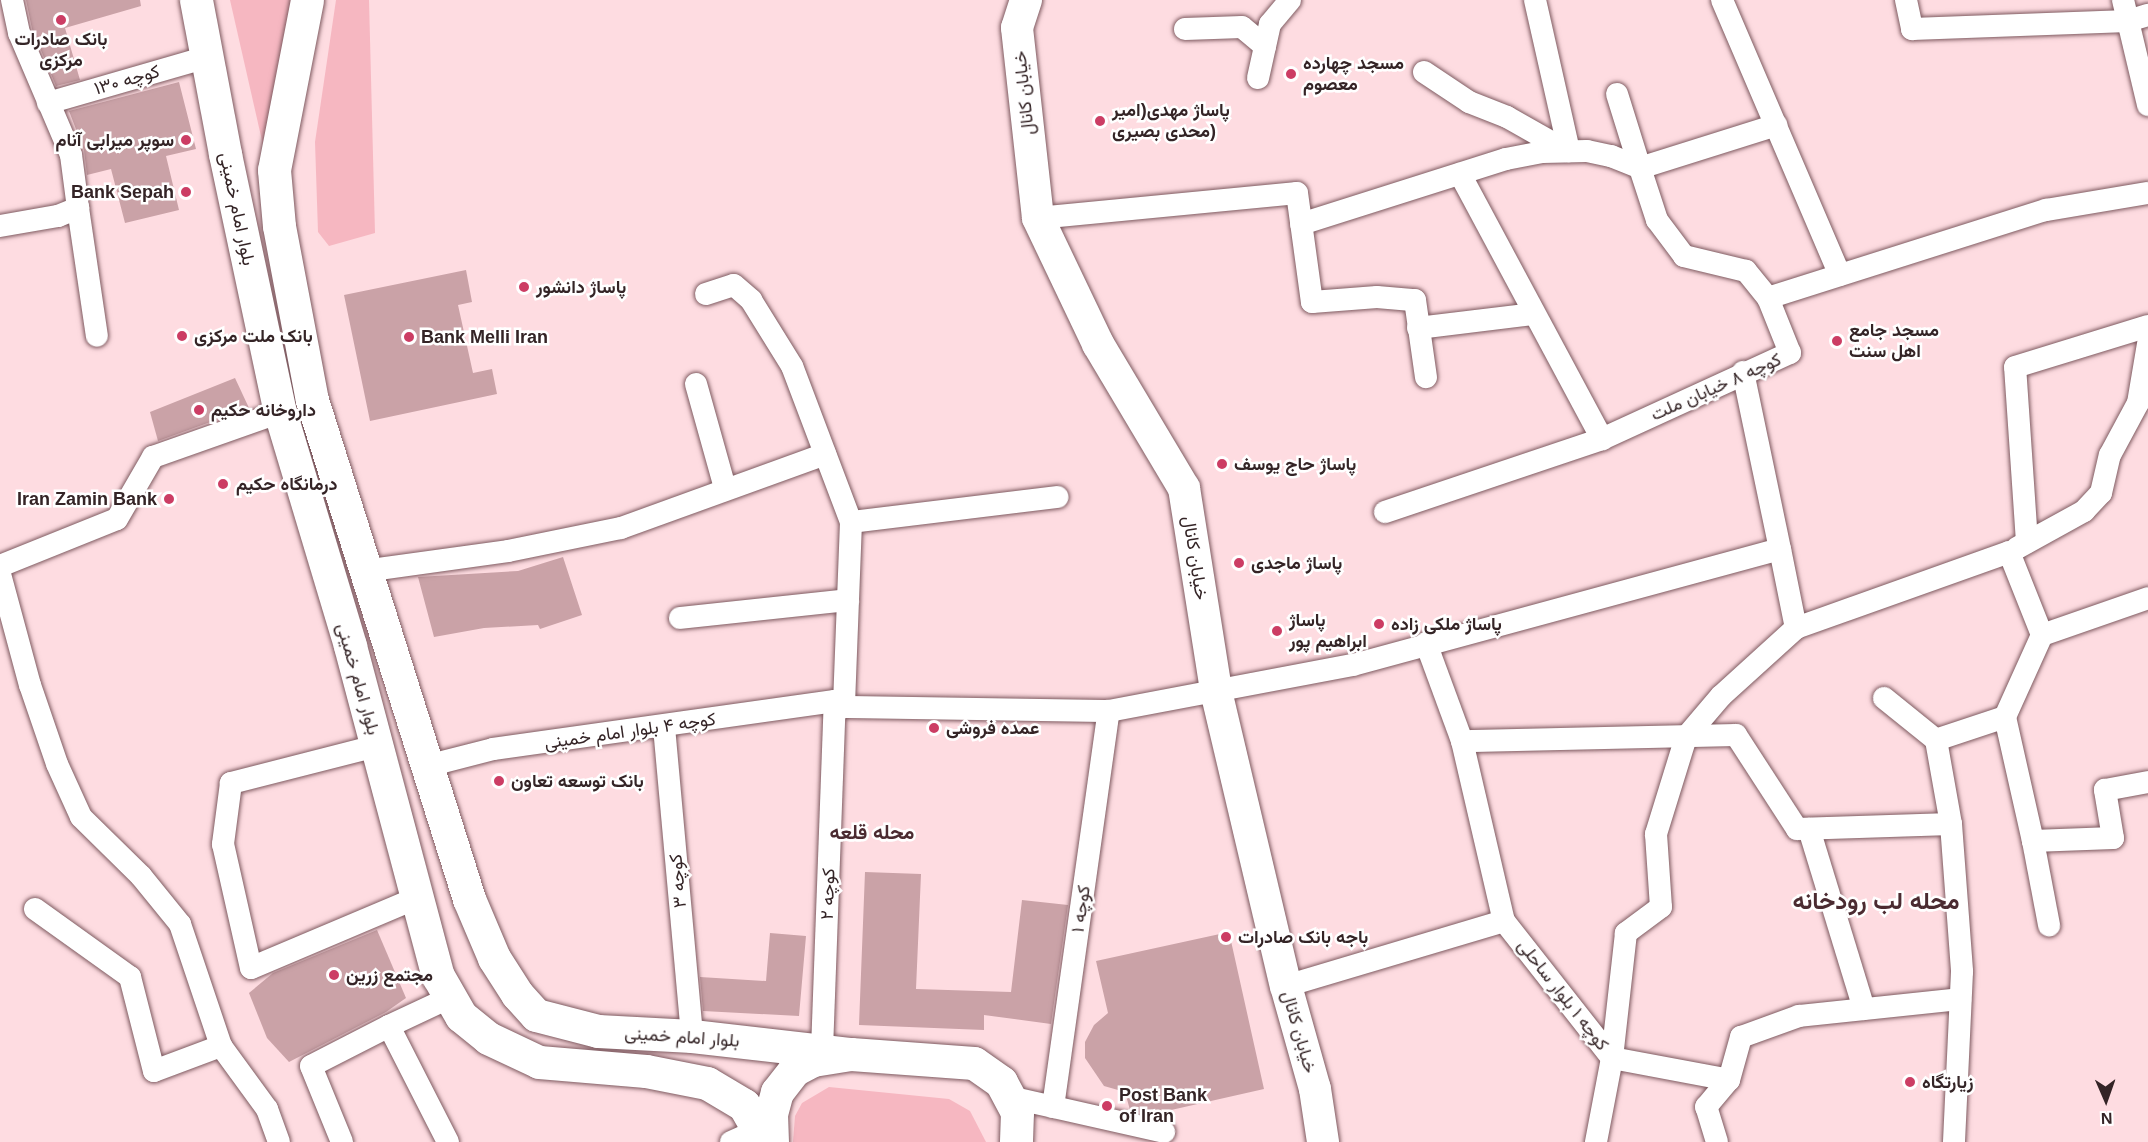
<!DOCTYPE html>
<html>
<head>
<meta charset="utf-8">
<style>
	body { margin:0 }
	#map { position:relative; width:2148px; height:1142px; overflow:hidden; background:#fedce1; font-family:Arial,Vazirmatn,sans-serif }
	div>[style] { position:absolute }
	[style*='--x'] { left:calc(var(--x)*1px); top:calc(var(--y)*1px); width:calc(var(--w)*1px); rotate:calc(var(--a)*1deg) }
	.green>* { inset:0; background:#f6b7c1 }
	.building>* { inset:0; background:#caa2a7 }
	.roads { filter:drop-shadow(0 0 2px #7e5a60) drop-shadow(0 0 2px #7e5a60) }
	.street>* { height:22px; margin:-11px; padding:0 11px; transform-origin:11px; border-radius:11px; background:#fff }
	.secondary>* { height:32px; margin:-16px; padding:0 16px; transform-origin:16px; border-radius:16px; background:#fff }
	.primary>* { height:33px; margin:-16.5px; padding:0 16.5px; transform-origin:16.5px; border-radius:16.5px; background:#fff }
	.dots>* { width:16px; height:16px; translate:-50% -50%; box-sizing:border-box; border:3px solid #fff; border-radius:50% }
	span { translate:-50% -50%; white-space:nowrap; text-align:center; line-height:1.15; -webkit-text-stroke:5px #fff; paint-order:stroke }
	.poi-label { font-size:18px; color:#342426; font-weight:700 }
	.left { translate:0 -50%; text-align:left }
	.right { translate:-100% -50%; text-align:right }
	.street-label { font-size:18px; color:#342426 }
	.neighbourhood-label { font-size:20px; color:#4b2b31; font-weight:700 }
	.district-label { font-size:24px; color:#4b2b31; font-weight:700 }
	.north { position:absolute; left:2076px; top:1070px; width:60px; height:60px; -webkit-text-stroke:4px #fff; paint-order:stroke; rotate:178deg; font-size:16px; font-weight:700; line-height:24px; text-align:center; color:#342426 }
	.north::after { content:''; display:block; margin:auto; width:21px; height:27px; background:#342426; clip-path:polygon(50% 0,100% 100%,50% 72%,0 100%) }
</style>
</head>
<body>
<div id="map">
	<div class="green">
		<div style="clip-path:polygon(230px 0,293px 0,263px 145px)"></div>
		<div style="clip-path:polygon(336px 0,369px 0,375px 233px,329px 246px,318px 232px,315px 142px)"></div>
		<div style="clip-path:polygon(829px 1087px,949px 1099px,970px 1111px,986px 1142px,793px 1142px,795px 1116px,802px 1103px)"></div>
	</div>
	<div class="building">
		<div style="clip-path:polygon(26px 0,140px 0,141px 6px,65px 28px,80px 80px,56px 86px,32px 29px)"></div>
		<div style="clip-path:polygon(179px 82px,196px 149px,166px 156px,179px 210px,125px 223px,111px 169px,87px 175px,84px 150px,69px 111px)"></div>
		<div style="clip-path:polygon(466px 270px,472px 302px,458px 305px,473px 373px,492px 369px,497px 394px,370px 421px,344px 295px)"></div>
		<div style="clip-path:polygon(235px 378px,249px 408px,158px 441px,150px 412px)"></div>
		<div style="clip-path:polygon(563px 557px,582px 615px,540px 629px,538px 625px,484px 628px,434px 637px,418px 577px,518px 571px)"></div>
		<div style="clip-path:polygon(865px 872px,921px 874px,916px 989px,1011px 992px,1022px 900px,1068px 905px,1051px 1024px,984px 1015px,984px 1030px,859px 1025px)"></div>
		<div style="clip-path:polygon(377px 930px,406px 998px,386px 1012px,289px 1062px,267px 1038px,249px 993px,273px 973px)"></div>
		<div style="clip-path:polygon(1229px 932px,1264px 1089px,1149px 1115px,1130px 1110px,1125px 1092px,1104px 1086px,1085px 1058px,1085px 1042px,1094px 1025px,1108px 1013px,1096px 961px)"></div>
		<div style="clip-path:polygon(770px 933px,806px 936px,799px 1016px,703px 1011px,700px 977px,766px 981px)"></div>
	</div>
	<div class="roads">
		<div class="street">
			<div style="--x:12;--y:0;--w:34;--a:78"></div>
			<div style="--x:19;--y:33;--w:133;--a:66.9"></div>
			<div style="--x:71;--y:155;--w:53;--a:82.5"></div>
			<div style="--x:1535;--y:0;--w:155;--a:77.3"></div>
			<div style="--x:1722;--y:0;--w:299;--a:66.8"></div>
			<div style="--x:1906;--y:0;--w:30;--a:78"></div>
			<div style="--x:1912;--y:29;--w:216;--a:-2.1"></div>
			<div style="--x:2128;--y:21;--w:21;--a:-17"></div>
			<div style="--x:2123;--y:0;--w:108;--a:76.6"></div>
			<div style="--x:1185;--y:29;--w:57;--a:-2"></div>
			<div style="--x:1242;--y:27;--w:30;--a:40"></div>
			<div style="--x:1424;--y:72;--w:54;--a:33.7"></div>
			<div style="--x:1469;--y:102;--w:41;--a:21.5"></div>
			<div style="--x:1507;--y:117;--w:69;--a:29.5"></div>
			<div style="--x:1258;--y:78;--w:55;--a:-77.5"></div>
			<div style="--x:1270;--y:24;--w:31;--a:-50"></div>
			<div style="--x:1617;--y:94;--w:77;--a:72.7"></div>
			<div style="--x:48;--y:103;--w:166;--a:-16.1"></div>
			<div style="--x:1460;--y:174;--w:301;--a:61.8"></div>
			<div style="--x:1038;--y:218;--w:260;--a:-5.5"></div>
			<div style="--x:1297;--y:193;--w:110;--a:82.2"></div>
			<div style="--x:1312;--y:302;--w:65;--a:-4.4"></div>
			<div style="--x:1377;--y:297;--w:38;--a:5"></div>
			<div style="--x:1415;--y:300;--w:78;--a:81.9"></div>
			<div style="--x:1301;--y:224;--w:215;--a:-17.6"></div>
			<div style="--x:1506;--y:159;--w:37;--a:-11"></div>
			<div style="--x:1542;--y:152;--w:45;--a:-1.3"></div>
			<div style="--x:1587;--y:151;--w:25;--a:12"></div>
			<div style="--x:1611;--y:156;--w:31;--a:22"></div>
			<div style="--x:0;--y:226;--w:59;--a:-9.8"></div>
			<div style="--x:58;--y:216;--w:22;--a:-22"></div>
			<div style="--x:78;--y:208;--w:129;--a:81.6"></div>
			<div style="--x:706;--y:294;--w:29;--a:-18"></div>
			<div style="--x:734;--y:285;--w:23;--a:41"></div>
			<div style="--x:751;--y:300;--w:78;--a:58.2"></div>
			<div style="--x:792;--y:366;--w:167;--a:69.3"></div>
			<div style="--x:851;--y:522;--w:185;--a:92.2"></div>
			<div style="--x:1768;--y:298;--w:35;--a:-129"></div>
			<div style="--x:1746;--y:271;--w:64;--a:-166.4"></div>
			<div style="--x:1684;--y:256;--w:45;--a:-126.9"></div>
			<div style="--x:1657;--y:220;--w:55;--a:-108.1"></div>
			<div style="--x:1640;--y:168;--w:143;--a:-17.5"></div>
			<div style="--x:1418;--y:328;--w:117;--a:-6.9"></div>
			<div style="--x:1743;--y:372;--w:181;--a:78.2"></div>
			<div style="--x:696;--y:384;--w:108;--a:74.4"></div>
			<div style="--x:1385;--y:512;--w:229;--a:-18.6"></div>
			<div style="--x:1602;--y:439;--w:207;--a:-24.6"></div>
			<div style="--x:1790;--y:353;--w:59;--a:-111.8"></div>
			<div style="--x:1768;--y:298;--w:292;--a:-17.6"></div>
			<div style="--x:2046;--y:210;--w:103;--a:-9.5"></div>
			<div style="--x:851;--y:522;--w:208;--a:-6.9"></div>
			<div style="--x:2027;--y:542;--w:175;--a:-93.9"></div>
			<div style="--x:2015;--y:367;--w:139;--a:-17.1"></div>
			<div style="--x:2017;--y:548;--w:77;--a:-28.9"></div>
			<div style="--x:2084;--y:511;--w:25;--a:-47"></div>
			<div style="--x:2101;--y:493;--w:39;--a:-77"></div>
			<div style="--x:2110;--y:455;--w:59;--a:-61.7"></div>
			<div style="--x:2138;--y:403;--w:60;--a:-80.4"></div>
			<div style="--x:0;--y:566;--w:126;--a:-21.9"></div>
			<div style="--x:117;--y:519;--w:72;--a:-59.9"></div>
			<div style="--x:153;--y:457;--w:135;--a:-19.5"></div>
			<div style="--x:364;--y:571;--w:145;--a:-7.9"></div>
			<div style="--x:508;--y:551;--w:115;--a:-11.5"></div>
			<div style="--x:621;--y:528;--w:217;--a:-19.9"></div>
			<div style="--x:0;--y:574;--w:115;--a:74.9"></div>
			<div style="--x:30;--y:685;--w:83;--a:71.1"></div>
			<div style="--x:57;--y:764;--w:58;--a:65.6"></div>
			<div style="--x:81;--y:817;--w:84;--a:44.5"></div>
			<div style="--x:141;--y:876;--w:62;--a:50.9"></div>
			<div style="--x:180;--y:924;--w:129;--a:71.4"></div>
			<div style="--x:221;--y:1046;--w:78;--a:53.9"></div>
			<div style="--x:267;--y:1109;--w:35;--a:70"></div>
			<div style="--x:680;--y:618;--w:169;--a:-6.1"></div>
			<div style="--x:1796;--y:628;--w:101;--a:137.8"></div>
			<div style="--x:1721;--y:696;--w:54;--a:130.5"></div>
			<div style="--x:1686;--y:737;--w:102;--a:107.2"></div>
			<div style="--x:1656;--y:834;--w:73;--a:86.1"></div>
			<div style="--x:1661;--y:907;--w:44;--a:143.4"></div>
			<div style="--x:1626;--y:933;--w:126;--a:96.4"></div>
			<div style="--x:1612;--y:1058;--w:119;--a:10.6"></div>
			<div style="--x:1729;--y:1080;--w:45;--a:-74.4"></div>
			<div style="--x:1741;--y:1037;--w:62;--a:-19.9"></div>
			<div style="--x:1799;--y:1016;--w:162;--a:-6"></div>
			<div style="--x:2042;--y:635;--w:112;--a:-19.2"></div>
			<div style="--x:1426;--y:643;--w:104;--a:69.8"></div>
			<div style="--x:1884;--y:698;--w:67;--a:38.9"></div>
			<div style="--x:835;--y:701;--w:11;--a:34"></div>
			<div style="--x:844;--y:707;--w:265;--a:0.9"></div>
			<div style="--x:1109;--y:711;--w:248;--a:-10.7"></div>
			<div style="--x:1353;--y:665;--w:442;--a:-15.2"></div>
			<div style="--x:1780;--y:549;--w:81;--a:78.6"></div>
			<div style="--x:1796;--y:628;--w:226;--a:-19.6"></div>
			<div style="--x:2009;--y:552;--w:89;--a:68.3"></div>
			<div style="--x:2042;--y:635;--w:90;--a:114.3"></div>
			<div style="--x:2005;--y:717;--w:73;--a:161.6"></div>
			<div style="--x:1936;--y:740;--w:85;--a:79.9"></div>
			<div style="--x:1951;--y:824;--w:154;--a:178.1"></div>
			<div style="--x:1797;--y:829;--w:112;--a:-123"></div>
			<div style="--x:1736;--y:735;--w:274;--a:178.7"></div>
			<div style="--x:1462;--y:741;--w:185;--a:76.9"></div>
			<div style="--x:1504;--y:921;--w:227;--a:163.4"></div>
			<div style="--x:2005;--y:717;--w:127;--a:77.3"></div>
			<div style="--x:2033;--y:841;--w:80;--a:-2.1"></div>
			<div style="--x:2113;--y:838;--w:49;--a:-99.5"></div>
			<div style="--x:2105;--y:790;--w:44;--a:-10.5"></div>
			<div style="--x:664;--y:727;--w:310;--a:84.8"></div>
			<div style="--x:376;--y:746;--w:150;--a:165.7"></div>
			<div style="--x:231;--y:783;--w:62;--a:97.5"></div>
			<div style="--x:223;--y:844;--w:127;--a:77.3"></div>
			<div style="--x:251;--y:968;--w:180;--a:-22.9"></div>
			<div style="--x:427;--y:766;--w:68;--a:-14.4"></div>
			<div style="--x:493;--y:749;--w:345;--a:-8"></div>
			<div style="--x:1951;--y:824;--w:148;--a:85.7"></div>
			<div style="--x:1962;--y:972;--w:170;--a:92.7"></div>
			<div style="--x:1809;--y:829;--w:188;--a:73"></div>
			<div style="--x:2033;--y:841;--w:86;--a:79.2"></div>
			<div style="--x:35;--y:909;--w:117;--a:35.6"></div>
			<div style="--x:130;--y:977;--w:97;--a:75.7"></div>
			<div style="--x:154;--y:1071;--w:72;--a:-20.5"></div>
			<div style="--x:1504;--y:921;--w:174;--a:51.8"></div>
			<div style="--x:1612;--y:1058;--w:86;--a:100.8"></div>
			<div style="--x:822;--y:1050;--w:349;--a:-87.9"></div>
			<div style="--x:1009;--y:1097;--w:159;--a:12.7"></div>
			<div style="--x:1053;--y:1107;--w:400;--a:-82"></div>
			<div style="--x:342;--y:1142;--w:82;--a:-112.2"></div>
			<div style="--x:311;--y:1066;--w:88;--a:-27.1"></div>
			<div style="--x:448;--y:1142;--w:130;--a:-117"></div>
			<div style="--x:389;--y:1026;--w:68;--a:-25.1"></div>
			<div style="--x:731;--y:1142;--w:30;--a:-24"></div>
			<div style="--x:1717;--y:1142;--w:37;--a:-107"></div>
			<div style="--x:1706;--y:1107;--w:35;--a:-50"></div>
		</div>
		<div class="secondary">
			<div style="--x:1026;--y:0;--w:29;--a:108"></div>
			<div style="--x:1017;--y:28;--w:191;--a:83.7"></div>
			<div style="--x:1038;--y:218;--w:140;--a:64.5"></div>
			<div style="--x:1098;--y:344;--w:168;--a:59.2"></div>
			<div style="--x:1184;--y:488;--w:206;--a:81"></div>
			<div style="--x:1216;--y:691;--w:303;--a:76.7"></div>
			<div style="--x:1286;--y:986;--w:107;--a:74.3"></div>
			<div style="--x:1315;--y:1089;--w:54;--a:81.4"></div>
		</div>
		<div class="primary">
			<div style="--x:196;--y:0;--w:157;--a:79.3"></div>
			<div style="--x:225;--y:154;--w:264;--a:78"></div>
			<div style="--x:280;--y:412;--w:244;--a:73.3"></div>
			<div style="--x:350;--y:646;--w:342;--a:75.1"></div>
			<div style="--x:438;--y:976;--w:46;--a:60.1"></div>
			<div style="--x:461;--y:1016;--w:35;--a:39"></div>
			<div style="--x:488;--y:1038;--w:56;--a:25.2"></div>
			<div style="--x:539;--y:1062;--w:107;--a:4.8"></div>
			<div style="--x:646;--y:1071;--w:62;--a:11.1"></div>
			<div style="--x:707;--y:1083;--w:43;--a:30.7"></div>
			<div style="--x:744;--y:1105;--w:43;--a:60.4"></div>
			<div style="--x:307;--y:0;--w:173;--a:101"></div>
			<div style="--x:274;--y:170;--w:56;--a:84.9"></div>
			<div style="--x:279;--y:226;--w:177;--a:79.3"></div>
			<div style="--x:312;--y:400;--w:523;--a:72.53"></div>
			<div style="--x:469;--y:899;--w:64;--a:67"></div>
			<div style="--x:494;--y:958;--w:43;--a:57.4"></div>
			<div style="--x:517;--y:994;--w:28;--a:48"></div>
			<div style="--x:536;--y:1015;--w:64;--a:14.5"></div>
			<div style="--x:598;--y:1031;--w:94;--a:3"></div>
			<div style="--x:692;--y:1036;--w:160;--a:6.5"></div>
			<div style="--x:772;--y:1142;--w:28;--a:-92"></div>
			<div style="--x:771;--y:1114;--w:23;--a:-75"></div>
			<div style="--x:777;--y:1092;--w:28;--a:-52"></div>
			<div style="--x:794;--y:1070;--w:21;--a:-28"></div>
			<div style="--x:813;--y:1060;--w:38;--a:-9"></div>
			<div style="--x:851;--y:1054;--w:123;--a:4.2"></div>
			<div style="--x:974;--y:1063;--w:33;--a:35"></div>
			<div style="--x:1001;--y:1082;--w:34;--a:62"></div>
			<div style="--x:1017;--y:1112;--w:30;--a:92"></div>
		</div>
	</div>
	<div class="dots">
		<div style="left:61px;top:20px;background:#cc3d64"></div>
		<div style="left:1291px;top:74px;background:#cc3d64"></div>
		<div style="left:1100px;top:121px;background:#cc3d64"></div>
		<div style="left:186px;top:140px;background:#cc3d64"></div>
		<div style="left:186px;top:192px;background:#cc3d64"></div>
		<div style="left:524px;top:287px;background:#cc3d64"></div>
		<div style="left:182px;top:336px;background:#cc3d64"></div>
		<div style="left:409px;top:337px;background:#cc3d64"></div>
		<div style="left:1837px;top:341px;background:#cc3d64"></div>
		<div style="left:199px;top:410px;background:#cc3d64"></div>
		<div style="left:1222px;top:464px;background:#cc3d64"></div>
		<div style="left:223px;top:484px;background:#cc3d64"></div>
		<div style="left:169px;top:499px;background:#cc3d64"></div>
		<div style="left:1239px;top:563px;background:#cc3d64"></div>
		<div style="left:1379px;top:624px;background:#cc3d64"></div>
		<div style="left:1277px;top:631px;background:#cc3d64"></div>
		<div style="left:934px;top:728px;background:#cc3d64"></div>
		<div style="left:499px;top:781px;background:#cc3d64"></div>
		<div style="left:1226px;top:937px;background:#cc3d64"></div>
		<div style="left:334px;top:975px;background:#cc3d64"></div>
		<div style="left:1910px;top:1082px;background:#cc3d64"></div>
		<div style="left:1107px;top:1106px;background:#cc3d64"></div>
	</div>
	<div class="poi-label">
		<span style="left:61px;top:50px">بانک صادرات<br>مرکزی</span>
		<span class="left" style="left:1303px;top:74px">مسجد چهارده<br>معصوم</span>
		<span class="left" style="left:1112px;top:121px">پاساژ مهدی(امیر<br>محدی بصیری)</span>
		<span class="right" style="left:174px;top:140px">سوپر میرابی آنام</span>
		<span class="right" style="left:174px;top:192px">Bank Sepah</span>
		<span class="left" style="left:536px;top:287px">پاساژ دانشور</span>
		<span class="left" style="left:1849px;top:341px">مسجد جامع<br>اهل سنت</span>
		<span class="left" style="left:194px;top:336px">بانک ملت مرکزی</span>
		<span class="left" style="left:421px;top:337px">Bank Melli Iran</span>
		<span class="left" style="left:211px;top:410px">داروخانه حکیم</span>
		<span class="left" style="left:1234px;top:464px">پاساژ حاج یوسف</span>
		<span class="left" style="left:236px;top:484px">درمانگاه حکیم</span>
		<span class="right" style="left:157px;top:499px">Iran Zamin Bank</span>
		<span class="left" style="left:1251px;top:563px">پاساژ ماجدی</span>
		<span class="left" style="left:1289px;top:631px">پاساژ<br>ابراهیم پور</span>
		<span class="left" style="left:1391px;top:624px">پاساژ ملکی زاده</span>
		<span class="left" style="left:946px;top:728px">عمده فروشی</span>
		<span class="left" style="left:511px;top:781px">بانک توسعه تعاون</span>
		<span class="left" style="left:1238px;top:937px">باجه بانک صادرات</span>
		<span class="left" style="left:346px;top:975px">مجتمع زرین</span>
		<span class="left" style="left:1922px;top:1082px">زیارتگاه</span>
		<span class="left" style="left:1119px;top:1106px">Post Bank<br>of Iran</span>
	</div>
	<div class="street-label">
		<span style="left:127px;top:80px;rotate:-16deg">کوچه ۱۳۰</span>
		<span style="left:1024px;top:93px;rotate:-96deg">خیابان کانال</span>
		<span style="left:237px;top:209px;rotate:78deg">بلوار امام خمینی</span>
		<span style="left:1716px;top:387px;rotate:-24deg">کوچه ۸ خیابان ملت</span>
		<span style="left:1195px;top:558px;rotate:81deg">خیابان کانال</span>
		<span style="left:358px;top:679px;rotate:74deg">بلوار امام خمینی</span>
		<span style="left:630px;top:731px;rotate:-8deg">کوچه ۴ بلوار امام خمینی</span>
		<span style="left:678px;top:881px;rotate:-95deg">کوچه ۳</span>
		<span style="left:828px;top:894px;rotate:-88deg">کوچه ۲</span>
		<span style="left:1081px;top:909px;rotate:-82deg">کوچه ۱</span>
		<span style="left:1563px;top:995px;rotate:52deg">کوچه ۱ بلوار ساحلی</span>
		<span style="left:1299px;top:1032px;rotate:74deg">خیابان کانال</span>
		<span style="left:682px;top:1037px;rotate:4deg">بلوار امام خمینی</span>
	</div>
	<div class="neighbourhood-label">
		<span style="left:872px;top:832px">محله قلعه</span>
	</div>
	<div class="district-label">
		<span style="left:1876px;top:901px">محله لب رودخانه</span>
	</div>
	<div class="north">N</div>
</div>
</body>
</html>
